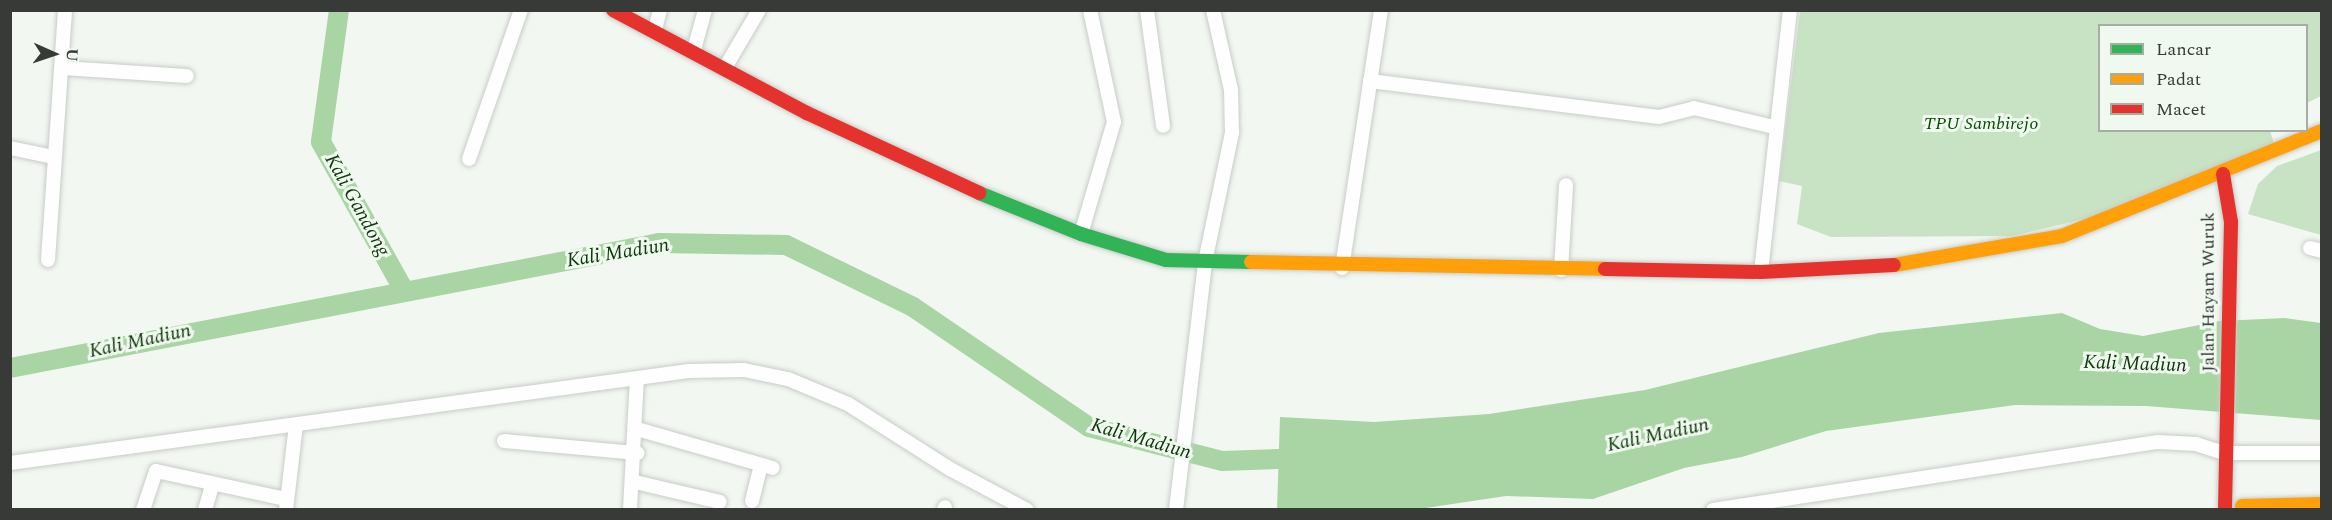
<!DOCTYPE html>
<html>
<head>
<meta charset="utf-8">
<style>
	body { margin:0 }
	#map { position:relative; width:2332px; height:520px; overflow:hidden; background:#f2f7f1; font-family:Spectral,serif }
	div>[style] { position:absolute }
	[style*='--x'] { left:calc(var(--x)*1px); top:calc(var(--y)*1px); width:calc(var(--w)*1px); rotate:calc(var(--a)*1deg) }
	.green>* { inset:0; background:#c8e3c4 }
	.water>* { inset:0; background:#a8d5a3 }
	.river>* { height:20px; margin:-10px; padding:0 10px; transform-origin:10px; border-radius:10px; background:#a8d5a3 }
	.roads { filter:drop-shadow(0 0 2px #c8ccc8) drop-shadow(0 0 2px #c8ccc8) }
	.street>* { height:14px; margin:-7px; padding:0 7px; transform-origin:7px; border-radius:7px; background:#fdfefd }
	.fast>* { height:14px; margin:-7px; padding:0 7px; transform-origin:7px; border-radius:7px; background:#30b455 }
	.slow>* { height:14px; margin:-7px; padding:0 7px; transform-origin:7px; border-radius:7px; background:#ff9f0a }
	.jam>* { height:14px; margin:-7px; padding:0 7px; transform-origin:7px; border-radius:7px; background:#e5322d }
	span { translate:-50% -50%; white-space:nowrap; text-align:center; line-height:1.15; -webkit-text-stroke:6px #f0f9ef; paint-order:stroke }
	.park-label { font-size:18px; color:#074a02; font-style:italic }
	.street-label { font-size:18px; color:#373a37 }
	.water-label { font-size:20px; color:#0c3708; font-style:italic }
	.frame { position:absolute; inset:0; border:12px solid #373a37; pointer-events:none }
	.legend { position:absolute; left:2098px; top:24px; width:210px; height:108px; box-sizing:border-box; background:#f0f9ef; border:2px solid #a6ada5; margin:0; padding:8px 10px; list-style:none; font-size:18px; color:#373a37 }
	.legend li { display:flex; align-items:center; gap:12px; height:30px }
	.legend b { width:30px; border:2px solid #a6ada5 }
	.north { position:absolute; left:24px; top:24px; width:60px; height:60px; -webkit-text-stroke:4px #f0f9ef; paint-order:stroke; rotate:93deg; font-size:16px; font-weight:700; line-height:24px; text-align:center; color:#373a37 }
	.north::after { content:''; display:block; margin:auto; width:21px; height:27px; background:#373a37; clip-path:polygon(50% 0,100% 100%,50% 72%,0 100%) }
</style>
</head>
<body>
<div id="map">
	<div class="green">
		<div style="clip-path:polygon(1800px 11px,2321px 11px,2321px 96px,2307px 103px,2306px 26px,2100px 26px,2100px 130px,2270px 131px,2274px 143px,2089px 218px,2012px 236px,1831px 237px,1797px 224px,1802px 186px,1779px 181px)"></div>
		<div style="clip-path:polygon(2321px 150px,2321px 235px,2248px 214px,2258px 184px,2277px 166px)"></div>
	</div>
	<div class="water">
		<div style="clip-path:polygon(2062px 313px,2100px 329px,2143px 336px,2220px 321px,2285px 318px,2321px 323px,2321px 420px,2146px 406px,2015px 405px,1826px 431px,1742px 457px,1684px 468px,1593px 499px,1506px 496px,1419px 509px,1277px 510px,1280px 417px,1374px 422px,1489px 414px,1645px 390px,1879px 333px)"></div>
	</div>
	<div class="river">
		<div style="--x:339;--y:10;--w:133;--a:97.8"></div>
		<div style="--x:321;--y:142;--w:168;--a:60.8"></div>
		<div style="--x:10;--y:368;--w:661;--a:-10.9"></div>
		<div style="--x:659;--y:243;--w:127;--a:0.9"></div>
		<div style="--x:786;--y:245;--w:141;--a:26"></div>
		<div style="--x:913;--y:307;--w:213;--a:34.3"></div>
		<div style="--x:1089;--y:427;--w:137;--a:14.3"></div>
		<div style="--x:1222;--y:461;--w:83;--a:-2.1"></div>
	</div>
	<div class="roads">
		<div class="street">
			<div style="--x:1147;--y:10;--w:117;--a:82.1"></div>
			<div style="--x:655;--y:29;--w:20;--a:-75"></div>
			<div style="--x:694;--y:50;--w:41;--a:-74.6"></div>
			<div style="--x:726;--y:66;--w:65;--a:-59.5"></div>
			<div style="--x:62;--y:68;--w:125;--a:3.7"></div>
			<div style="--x:1370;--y:81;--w:291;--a:7.1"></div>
			<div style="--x:1659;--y:117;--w:36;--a:-14"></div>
			<div style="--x:1694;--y:108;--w:82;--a:13.4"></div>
			<div style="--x:10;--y:148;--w:45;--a:11.6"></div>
			<div style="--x:469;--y:159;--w:158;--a:-70.8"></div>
			<div style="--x:1081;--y:234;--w:117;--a:-73.6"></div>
			<div style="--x:1114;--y:122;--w:115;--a:-102.1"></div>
			<div style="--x:2310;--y:248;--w:12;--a:14"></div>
			<div style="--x:48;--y:260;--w:251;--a:-86.1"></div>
			<div style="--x:1342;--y:268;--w:261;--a:-81.4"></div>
			<div style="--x:1561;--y:270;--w:85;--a:-86.6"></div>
			<div style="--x:1761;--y:272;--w:264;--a:-83.7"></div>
			<div style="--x:637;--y:429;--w:141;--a:16"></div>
			<div style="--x:504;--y:441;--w:134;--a:5.2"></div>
			<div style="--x:10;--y:463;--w:685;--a:-7.72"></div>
			<div style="--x:689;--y:371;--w:55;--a:-1"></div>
			<div style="--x:744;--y:370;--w:45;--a:11.6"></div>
			<div style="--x:788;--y:379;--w:65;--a:22.6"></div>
			<div style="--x:848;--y:404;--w:121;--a:32.5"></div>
			<div style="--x:950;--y:469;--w:87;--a:28"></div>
			<div style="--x:635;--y:482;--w:87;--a:13.2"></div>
			<div style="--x:752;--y:501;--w:37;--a:-76"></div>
			<div style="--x:143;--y:510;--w:41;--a:-71.6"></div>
			<div style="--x:156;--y:471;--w:132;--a:12.2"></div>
			<div style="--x:205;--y:510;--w:26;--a:-74"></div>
			<div style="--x:286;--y:510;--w:86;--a:-83.3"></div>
			<div style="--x:630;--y:510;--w:132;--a:-87"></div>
			<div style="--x:944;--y:510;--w:3;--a:-72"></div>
			<div style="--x:1176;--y:510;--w:250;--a:-83.3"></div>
			<div style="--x:1205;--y:262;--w:132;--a:-78.2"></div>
			<div style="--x:1232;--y:133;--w:43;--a:-91.3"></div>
			<div style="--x:1231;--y:90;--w:82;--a:-102.7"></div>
			<div style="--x:1713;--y:510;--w:450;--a:-8.7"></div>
			<div style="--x:2158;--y:442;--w:38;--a:3"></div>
			<div style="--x:2196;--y:444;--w:28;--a:18"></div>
			<div style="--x:2223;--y:453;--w:99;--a:0"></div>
		</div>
		<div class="fast">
			<div style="--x:979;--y:193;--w:110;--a:21.9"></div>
			<div style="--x:1081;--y:234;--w:89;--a:17"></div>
			<div style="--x:1166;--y:260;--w:85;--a:1.3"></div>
		</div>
		<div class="slow">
			<div style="--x:1251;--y:262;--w:354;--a:1.1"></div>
			<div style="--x:1894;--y:265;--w:170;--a:-9.8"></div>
			<div style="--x:2062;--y:236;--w:280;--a:-22"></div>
			<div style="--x:2242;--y:506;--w:80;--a:-1.4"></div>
		</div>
		<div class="jam">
			<div style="--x:613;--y:10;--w:220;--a:28"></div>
			<div style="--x:807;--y:113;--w:190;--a:24.9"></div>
			<div style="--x:2223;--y:174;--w:49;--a:80.5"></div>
			<div style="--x:2231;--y:222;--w:288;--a:91.2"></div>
			<div style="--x:1605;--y:269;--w:156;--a:1.1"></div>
			<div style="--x:1761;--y:272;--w:133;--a:-3"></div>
		</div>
	</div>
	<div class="park-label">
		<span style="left:1981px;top:124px">TPU Sambirejo</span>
	</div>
	<div class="street-label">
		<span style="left:2209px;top:292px;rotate:-90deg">Jalan Hayam Wuruk</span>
	</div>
	<div class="water-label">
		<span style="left:357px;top:205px;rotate:61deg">Kali Gandong</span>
		<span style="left:618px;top:253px;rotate:-9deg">Kali Madiun</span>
		<span style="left:140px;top:341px;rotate:-12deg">Kali Madiun</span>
		<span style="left:2135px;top:364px;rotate:2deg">Kali Madiun</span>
		<span style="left:1658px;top:435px;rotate:-12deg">Kali Madiun</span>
		<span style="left:1141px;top:439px;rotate:16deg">Kali Madiun</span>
	</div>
	<div class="frame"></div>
	<ul class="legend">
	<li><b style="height:8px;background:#30b455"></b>Lancar</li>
	<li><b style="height:8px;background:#ff9f0a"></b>Padat</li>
	<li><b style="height:8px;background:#e5322d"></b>Macet</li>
	</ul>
	<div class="north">U</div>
</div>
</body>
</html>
